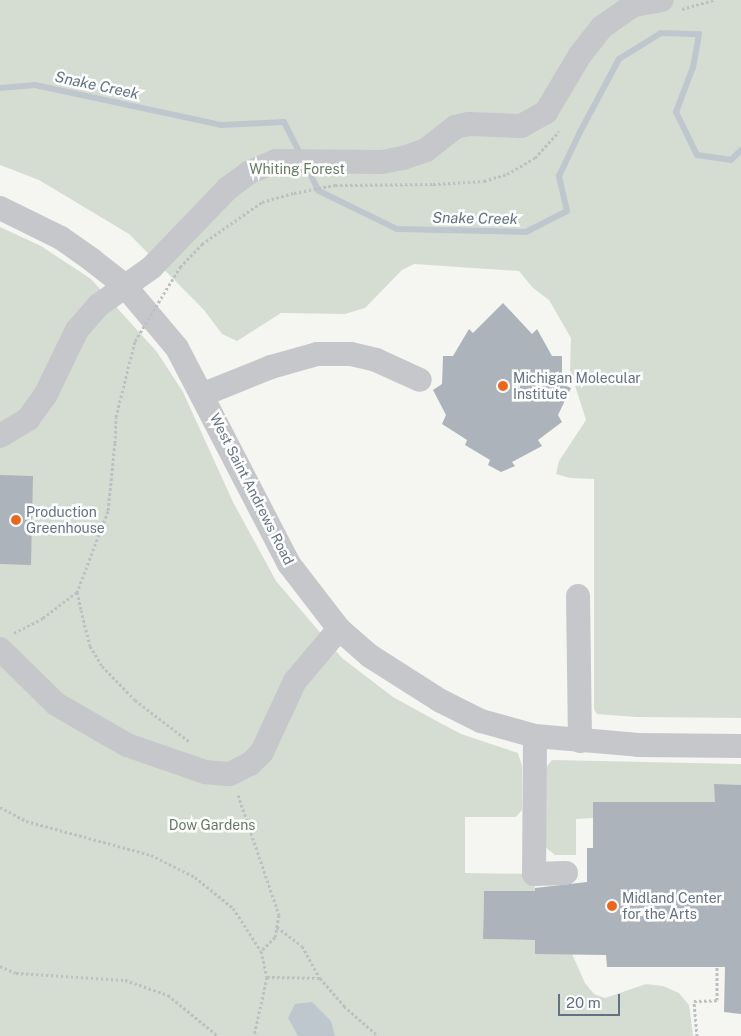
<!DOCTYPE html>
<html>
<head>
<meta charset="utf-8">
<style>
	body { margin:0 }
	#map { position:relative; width:741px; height:1036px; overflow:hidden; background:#f5f6f1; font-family:"Public Sans",sans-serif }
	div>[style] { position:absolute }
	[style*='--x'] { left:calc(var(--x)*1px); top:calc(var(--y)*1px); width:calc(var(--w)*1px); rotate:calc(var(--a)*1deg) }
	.green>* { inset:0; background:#d5ddd2 }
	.water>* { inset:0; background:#bec7cd }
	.stream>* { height:6px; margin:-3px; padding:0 3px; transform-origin:3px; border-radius:3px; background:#bec7cd }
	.building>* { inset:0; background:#adb3ba }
	.path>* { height:3px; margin-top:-1.5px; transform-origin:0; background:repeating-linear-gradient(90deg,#bebfc2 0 2.5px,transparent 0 5px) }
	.minor>* { height:24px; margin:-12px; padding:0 12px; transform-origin:12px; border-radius:12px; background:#c5c7cb }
	.path-bridge>* { height:3px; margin-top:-1.5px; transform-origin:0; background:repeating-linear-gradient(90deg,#bebfc2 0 2.5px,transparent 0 5px) }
	.dots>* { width:14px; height:14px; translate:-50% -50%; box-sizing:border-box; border:2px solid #fff; border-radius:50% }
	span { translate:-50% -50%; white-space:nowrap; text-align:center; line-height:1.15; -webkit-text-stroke:5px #fff; paint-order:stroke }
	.park-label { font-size:14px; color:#647b62 }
	.poi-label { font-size:14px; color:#637184 }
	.left { translate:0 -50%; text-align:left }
	.street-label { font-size:14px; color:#637184 }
	.water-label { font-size:15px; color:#5f7381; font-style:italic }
	.scale { position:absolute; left:558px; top:994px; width:62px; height:22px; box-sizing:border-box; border:2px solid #637184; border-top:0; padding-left:6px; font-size:15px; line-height:18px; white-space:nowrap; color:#637184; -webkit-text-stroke:4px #fff; paint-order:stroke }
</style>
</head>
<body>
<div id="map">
	<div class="green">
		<div style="clip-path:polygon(0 0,741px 0,741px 718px,636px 717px,597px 714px,594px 709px,594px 479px,570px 478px,556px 474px,559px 461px,586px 420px,570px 370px,571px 338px,549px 300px,533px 288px,519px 271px,414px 264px,402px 270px,365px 308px,345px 314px,281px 313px,237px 341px,222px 334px,204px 310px,129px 234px,39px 180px,0 165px)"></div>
		<div style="clip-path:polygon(0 227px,41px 246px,91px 279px,157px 352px,183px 392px,233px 502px,276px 581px,342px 658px,393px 697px,433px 719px,461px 734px,518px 753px,522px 766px,522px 810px,516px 817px,465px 817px,465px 873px,534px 874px,535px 891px,484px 892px,483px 939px,535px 940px,535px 954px,572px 954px,585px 983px,594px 994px,605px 998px,646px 984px,663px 986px,679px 993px,689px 1005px,693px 1036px,0 1036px)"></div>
		<div style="clip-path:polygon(552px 760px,741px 764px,741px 785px,715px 785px,715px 802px,594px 802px,593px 818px,576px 819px,576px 855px,555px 855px,544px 846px,544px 770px)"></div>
	</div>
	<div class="water">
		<div style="clip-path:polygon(312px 1002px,331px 1021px,335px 1036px,298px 1036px,288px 1018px,295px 1004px)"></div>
	</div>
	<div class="stream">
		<div style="--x:0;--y:88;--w:35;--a:-5"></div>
		<div style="--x:35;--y:85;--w:190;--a:12.1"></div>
		<div style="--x:221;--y:125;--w:63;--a:-2.7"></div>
		<div style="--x:284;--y:122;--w:39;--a:63"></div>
		<div style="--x:306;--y:166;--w:28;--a:63"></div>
		<div style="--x:319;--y:191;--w:87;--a:26"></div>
		<div style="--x:397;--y:229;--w:129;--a:1.3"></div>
		<div style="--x:526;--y:232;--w:46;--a:-27.1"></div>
		<div style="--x:567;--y:211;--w:36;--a:-103"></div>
		<div style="--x:559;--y:176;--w:49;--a:-64.5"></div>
		<div style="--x:580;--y:132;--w:83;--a:-61.9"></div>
		<div style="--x:619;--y:59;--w:49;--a:-31.8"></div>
		<div style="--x:661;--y:33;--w:38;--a:2"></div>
		<div style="--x:699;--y:34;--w:34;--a:100"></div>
		<div style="--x:693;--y:67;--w:48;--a:110.7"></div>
		<div style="--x:676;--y:112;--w:48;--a:64"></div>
		<div style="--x:697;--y:155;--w:34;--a:8"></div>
		<div style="--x:731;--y:160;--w:14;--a:-45"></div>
	</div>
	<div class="building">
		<div style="clip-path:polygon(503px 303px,532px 334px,537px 329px,552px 356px,562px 356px,562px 384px,571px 388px,558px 415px,562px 422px,538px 440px,542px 446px,512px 462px,515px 466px,501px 472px,488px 465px,490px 460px,465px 445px,467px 440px,442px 424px,446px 415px,433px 390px,442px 384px,443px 356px,453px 356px,469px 329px,473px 333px)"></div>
		<div style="clip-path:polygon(0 475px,33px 476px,31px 565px,0 564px)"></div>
		<div style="clip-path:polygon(714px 784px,741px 785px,741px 1014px,724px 1012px,725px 967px,607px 967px,606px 955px,535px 954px,535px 940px,483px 939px,484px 891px,535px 891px,535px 888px,587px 882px,587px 848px,593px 848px,593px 802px,715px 802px)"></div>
	</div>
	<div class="path">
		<div style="--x:682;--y:9;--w:33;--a:-16"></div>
		<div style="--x:433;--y:184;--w:51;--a:-3.4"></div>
		<div style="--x:484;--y:181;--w:24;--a:-17"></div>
		<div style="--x:507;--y:174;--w:32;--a:-30"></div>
		<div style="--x:535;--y:158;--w:36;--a:-48"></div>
		<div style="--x:115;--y:443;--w:68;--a:95.9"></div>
		<div style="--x:108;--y:511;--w:87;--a:110.9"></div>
		<div style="--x:77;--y:592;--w:18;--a:77"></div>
		<div style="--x:81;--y:610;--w:37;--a:76"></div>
		<div style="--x:90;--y:646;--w:23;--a:59"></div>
		<div style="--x:102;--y:666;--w:47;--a:45.9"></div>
		<div style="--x:135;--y:700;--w:69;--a:37.4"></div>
		<div style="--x:14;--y:633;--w:33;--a:-27"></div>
		<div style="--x:43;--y:618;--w:43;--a:-37.4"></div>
		<div style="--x:238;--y:795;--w:127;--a:71.1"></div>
		<div style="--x:279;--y:915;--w:22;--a:100"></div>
		<div style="--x:275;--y:937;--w:20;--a:135"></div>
		<div style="--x:0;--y:807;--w:30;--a:28"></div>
		<div style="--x:26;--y:821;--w:130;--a:15.2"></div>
		<div style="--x:151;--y:855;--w:49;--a:26.6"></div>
		<div style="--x:195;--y:877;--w:49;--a:39.2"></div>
		<div style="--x:233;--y:908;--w:51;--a:56.9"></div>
		<div style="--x:261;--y:951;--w:27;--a:77"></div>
		<div style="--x:267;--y:977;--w:60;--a:102.4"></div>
		<div style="--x:277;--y:927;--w:31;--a:37"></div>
		<div style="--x:302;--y:946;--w:37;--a:61"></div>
		<div style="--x:320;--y:978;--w:37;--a:49"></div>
		<div style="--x:344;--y:1006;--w:45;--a:41.4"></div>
		<div style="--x:0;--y:966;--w:17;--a:24"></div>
		<div style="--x:16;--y:973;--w:109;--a:3.7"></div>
		<div style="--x:125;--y:980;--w:46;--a:19.2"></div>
		<div style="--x:168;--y:995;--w:65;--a:39.4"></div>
		<div style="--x:267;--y:977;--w:53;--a:1.1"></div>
		<div style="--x:697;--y:1036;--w:35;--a:-95"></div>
		<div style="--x:694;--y:1001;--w:23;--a:-2"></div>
		<div style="--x:717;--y:1000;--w:33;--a:-90"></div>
	</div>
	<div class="minor">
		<div style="--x:0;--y:208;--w:68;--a:26.2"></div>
		<div style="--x:61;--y:238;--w:38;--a:35"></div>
		<div style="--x:92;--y:260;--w:41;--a:38"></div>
		<div style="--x:124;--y:285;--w:82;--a:49.9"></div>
		<div style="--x:177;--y:348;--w:243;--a:62.6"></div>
		<div style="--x:289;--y:564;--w:82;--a:52.4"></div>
		<div style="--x:339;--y:629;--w:41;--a:41.1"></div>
		<div style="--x:370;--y:656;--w:84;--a:32.4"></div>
		<div style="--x:441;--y:701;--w:45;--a:26.6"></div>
		<div style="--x:481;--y:721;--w:56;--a:15.5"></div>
		<div style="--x:535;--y:736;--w:104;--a:4.9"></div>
		<div style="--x:639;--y:745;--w:102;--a:0.6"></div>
		<div style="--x:204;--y:394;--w:72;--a:-21.9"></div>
		<div style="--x:271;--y:367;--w:48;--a:-15.8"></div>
		<div style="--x:317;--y:354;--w:34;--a:0"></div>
		<div style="--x:351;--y:354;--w:26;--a:13"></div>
		<div style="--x:376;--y:360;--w:48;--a:24.4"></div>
		<div style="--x:0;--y:436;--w:33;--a:-31"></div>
		<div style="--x:28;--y:419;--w:31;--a:-54"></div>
		<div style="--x:46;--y:394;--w:71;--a:-64.2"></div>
		<div style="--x:77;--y:330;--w:33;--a:-49"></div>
		<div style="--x:99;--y:305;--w:65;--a:-35.6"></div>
		<div style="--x:152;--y:267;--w:110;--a:-46.1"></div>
		<div style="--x:228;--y:188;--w:27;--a:-36"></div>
		<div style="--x:250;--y:172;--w:28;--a:-23"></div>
		<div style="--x:276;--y:161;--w:106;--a:0.5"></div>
		<div style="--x:382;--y:162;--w:21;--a:-11"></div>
		<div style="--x:403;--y:158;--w:24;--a:-19"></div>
		<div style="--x:426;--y:150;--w:37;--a:-38"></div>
		<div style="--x:455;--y:127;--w:14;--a:-12"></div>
		<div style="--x:469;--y:124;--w:52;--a:2.2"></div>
		<div style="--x:521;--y:126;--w:29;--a:-29"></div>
		<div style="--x:546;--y:112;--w:66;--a:-59.2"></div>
		<div style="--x:580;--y:55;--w:36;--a:-52"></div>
		<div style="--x:602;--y:27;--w:39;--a:-35"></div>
		<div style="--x:634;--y:5;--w:28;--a:-10"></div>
		<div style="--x:578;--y:596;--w:145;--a:89.2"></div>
		<div style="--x:0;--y:649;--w:78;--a:44.5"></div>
		<div style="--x:56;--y:704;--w:82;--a:30"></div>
		<div style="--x:127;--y:745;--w:83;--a:19.1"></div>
		<div style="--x:205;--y:772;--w:25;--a:5"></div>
		<div style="--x:230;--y:774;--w:22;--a:-27"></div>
		<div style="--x:250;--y:764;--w:17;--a:-45"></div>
		<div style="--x:262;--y:752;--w:78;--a:-65.1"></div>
		<div style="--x:295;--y:681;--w:68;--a:-49.8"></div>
		<div style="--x:535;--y:736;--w:138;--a:90.4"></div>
		<div style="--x:534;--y:874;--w:32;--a:-2"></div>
	</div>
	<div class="path-bridge">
		<div style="--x:115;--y:443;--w:26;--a:-88"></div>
		<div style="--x:116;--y:417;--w:78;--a:-76"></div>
		<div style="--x:135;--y:341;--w:87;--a:-58.7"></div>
		<div style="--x:180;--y:267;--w:32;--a:-46"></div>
		<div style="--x:202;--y:244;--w:73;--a:-35"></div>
		<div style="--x:262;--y:202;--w:33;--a:-16"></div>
		<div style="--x:294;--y:193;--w:42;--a:-11"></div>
		<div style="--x:335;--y:185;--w:98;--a:-0.6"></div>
	</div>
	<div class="dots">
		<div style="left:503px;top:386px;background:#ea671d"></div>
		<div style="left:16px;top:520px;background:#ea671d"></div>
		<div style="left:612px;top:906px;background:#ea671d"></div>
	</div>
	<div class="park-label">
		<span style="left:297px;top:169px">Whiting Forest</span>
		<span style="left:212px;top:825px">Dow Gardens</span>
	</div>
	<div class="poi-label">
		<span class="left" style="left:513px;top:386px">Michigan Molecular<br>Institute</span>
		<span class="left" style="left:26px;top:520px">Production<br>Greenhouse</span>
		<span class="left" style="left:622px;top:906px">Midland Center<br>for the Arts</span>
	</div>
	<div class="street-label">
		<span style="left:252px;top:489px;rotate:63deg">West Saint Andrews Road</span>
	</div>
	<div class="water-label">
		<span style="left:97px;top:85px;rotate:12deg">Snake Creek</span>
		<span style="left:475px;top:218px;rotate:1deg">Snake Creek</span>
	</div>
	<div class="scale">20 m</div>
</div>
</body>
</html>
